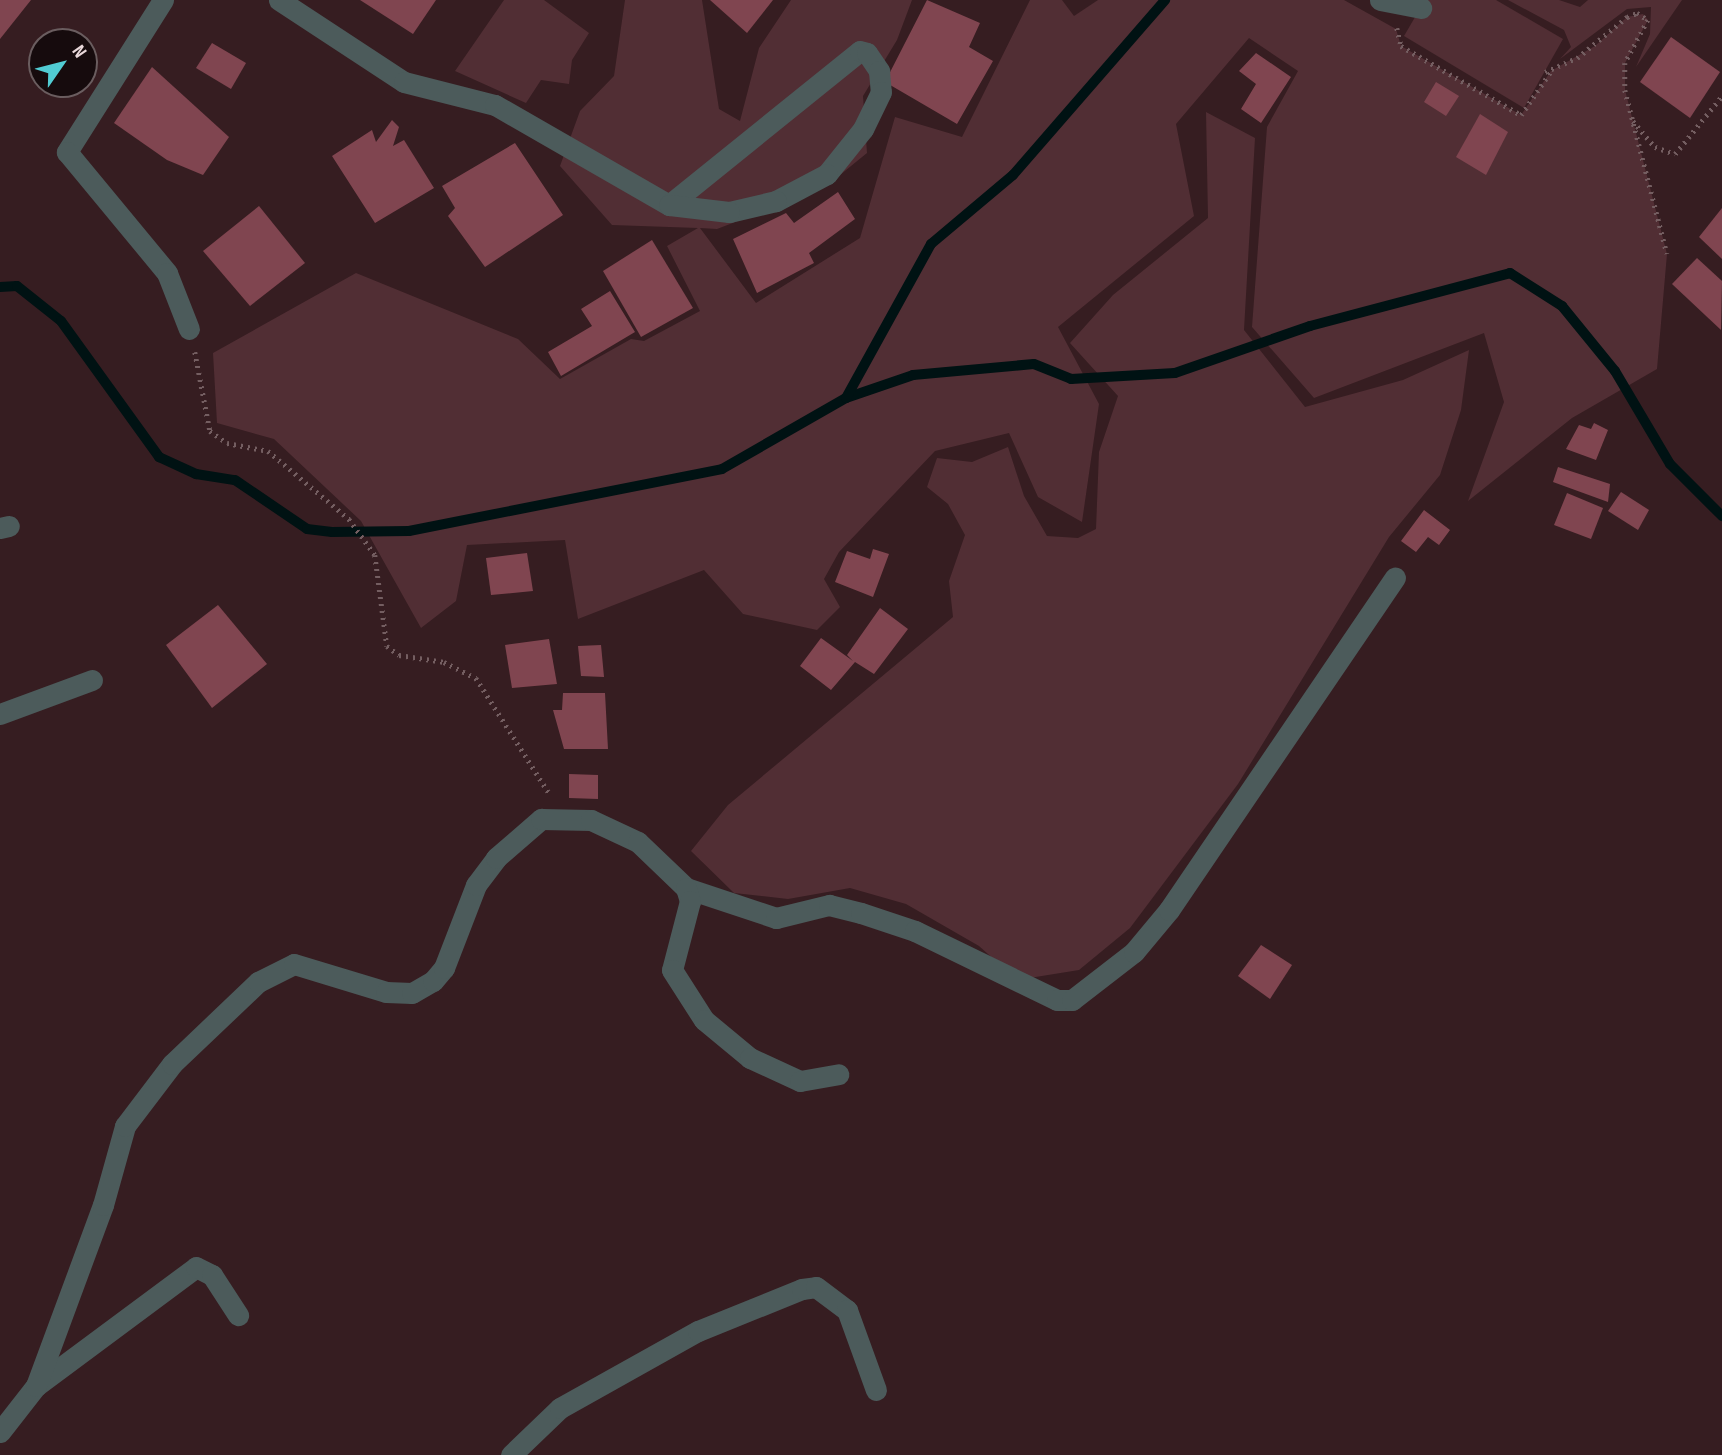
<!DOCTYPE html>
<html>
<head>
<meta charset="utf-8">
<style>
	body { margin:0 }
	#map { position:relative; width:1722px; height:1455px; overflow:hidden; background:#361d21; font-family:"Sofia Sans Condensed",sans-serif }
	div>[style] { position:absolute }
	[style*='--x'] { left:calc(var(--x)*1px); top:calc(var(--y)*1px); width:calc(var(--w)*1px); rotate:calc(var(--a)*1deg) }
	.green>* { inset:0; background:#512e34 }
	.stream>* { height:10px; margin:-5px; padding:0 5px; transform-origin:5px; border-radius:5px; background:#001213 }
	.building>* { inset:0; background:#804550 }
	.path>* { height:4.5px; margin-top:-2.25px; transform-origin:0; background:repeating-linear-gradient(90deg,#745e61 0 2px,transparent 0 7px) }
	.minor>* { height:21px; margin:-10.5px; padding:0 10.5px; transform-origin:10.5px; border-radius:10.5px; background:#4c5b5b }
	span { translate:-50% -50%; white-space:nowrap; text-align:center; line-height:1.15; -webkit-text-stroke:5px #160b0d; paint-order:stroke }
	.north { position:absolute; left:28px; top:28px; width:70px; height:70px; box-sizing:border-box; background:#160b0d; border:2px solid #6a5d5f; border-radius:50%; rotate:55deg; font-size:19px; font-weight:700; line-height:28px; text-align:center; color:#e9d8da }
	.north::after { content:''; display:block; margin:auto; width:24px; height:32px; background:#51ccd3; clip-path:polygon(50% 0,100% 100%,50% 72%,0 100%) }
</style>
</head>
<body>
<div id="map">
	<div class="green">
		<div style="clip-path:polygon(504px 0,544px 0,589px 33px,572px 60px,569px 84px,541px 80px,526px 103px,455px 71px)"></div>
		<div style="clip-path:polygon(625px 0,702px 0,719px 109px,740px 121px,759px 48px,791px 0,912px 0,897px 40px,863px 96px,867px 153px,824px 188px,717px 229px,700px 228px,756px 303px,860px 238px,895px 117px,962px 137px,1030px 0,1062px 0,1074px 16px,1098px 0,1344px 0,1396px 29px,1401px 46px,1521px 115px,1551px 71px,1595px 46px,1627px 17px,1643px 14px,1648px 20px,1625px 63px,1625px 90px,1667px 254px,1657px 369px,1572px 418px,1468px 501px,1504px 402px,1484px 333px,1314px 398px,1252px 327px,1267px 127px,1298px 71px,1249px 38px,1176px 124px,1194px 216px,1058px 327px,1099px 404px,1082px 522px,1038px 497px,1009px 433px,935px 451px,839px 552px,824px 579px,840px 607px,817px 630px,743px 614px,704px 570px,578px 619px,565px 540px,467px 545px,456px 601px,421px 628px,361px 521px,274px 439px,217px 423px,213px 353px,356px 273px,518px 339px,560px 379px,631px 339px,644px 341px,700px 311px,667px 246px,698px 228px,612px 225px,560px 166px,580px 111px,614px 76px)"></div>
		<div style="clip-path:polygon(1425px 0,1496px 0,1563px 39px,1524px 108px,1404px 36px)"></div>
		<div style="clip-path:polygon(1508px 0,1559px 0,1580px 7px,1588px 0,1682px 0,1636px 67px,1650px 34px,1651px 7px,1627px 9px,1560px 59px,1571px 47px,1564px 30px)"></div>
		<div style="clip-path:polygon(1206px 112px,1255px 138px,1244px 330px,1305px 407px,1403px 380px,1469px 350px,1461px 410px,1440px 475px,1389px 537px,1238px 784px,1130px 928px,1079px 970px,1017px 980px,979px 946px,906px 904px,850px 888px,788px 899px,734px 893px,691px 851px,728px 805px,953px 617px,949px 581px,965px 535px,948px 504px,927px 487px,937px 458px,972px 462px,1008px 447px,1024px 496px,1047px 536px,1078px 538px,1096px 529px,1099px 452px,1118px 396px,1070px 343px,1113px 295px,1208px 218px)"></div>
	</div>
	<div class="stream">
		<div style="--x:0;--y:287;--w:17;--a:-3"></div>
		<div style="--x:17;--y:286;--w:56;--a:38.5"></div>
		<div style="--x:61;--y:321;--w:168;--a:54.2"></div>
		<div style="--x:159;--y:457;--w:41;--a:24.7"></div>
		<div style="--x:196;--y:474;--w:39;--a:9"></div>
		<div style="--x:235;--y:480;--w:87;--a:34.2"></div>
		<div style="--x:307;--y:529;--w:25;--a:7"></div>
		<div style="--x:332;--y:532;--w:77;--a:-0.7"></div>
		<div style="--x:409;--y:531;--w:319;--a:-11.2"></div>
		<div style="--x:722;--y:469;--w:143;--a:-29.8"></div>
		<div style="--x:846;--y:398;--w:71;--a:-18.9"></div>
		<div style="--x:913;--y:375;--w:121;--a:-5.2"></div>
		<div style="--x:1034;--y:364;--w:40;--a:22"></div>
		<div style="--x:1071;--y:379;--w:104;--a:-3.3"></div>
		<div style="--x:1175;--y:373;--w:143;--a:-19.2"></div>
		<div style="--x:1310;--y:326;--w:207;--a:-14.8"></div>
		<div style="--x:1510;--y:273;--w:62;--a:32.4"></div>
		<div style="--x:1562;--y:306;--w:84;--a:50.8"></div>
		<div style="--x:1615;--y:371;--w:108;--a:59.4"></div>
		<div style="--x:1670;--y:464;--w:74;--a:45"></div>
		<div style="--x:846;--y:398;--w:176;--a:-61.1"></div>
		<div style="--x:931;--y:244;--w:107;--a:-40.1"></div>
		<div style="--x:1013;--y:175;--w:232;--a:-49"></div>
	</div>
	<div class="building">
		<div style="clip-path:polygon(0 0,31px 0,0 39px)"></div>
		<div style="clip-path:polygon(360px 0,436px 0,413px 34px)"></div>
		<div style="clip-path:polygon(710px 0,773px 0,747px 33px)"></div>
		<div style="clip-path:polygon(927px 0,980px 23px,969px 47px,993px 61px,957px 124px,885px 82px)"></div>
		<div style="clip-path:polygon(1671px 37px,1720px 72px,1690px 118px,1640px 82px)"></div>
		<div style="clip-path:polygon(212px 43px,246px 63px,231px 89px,196px 68px)"></div>
		<div style="clip-path:polygon(1256px 53px,1291px 77px,1261px 123px,1241px 109px,1256px 84px,1239px 71px)"></div>
		<div style="clip-path:polygon(152px 67px,229px 137px,203px 175px,167px 160px,114px 123px)"></div>
		<div style="clip-path:polygon(1436px 82px,1459px 96px,1446px 116px,1424px 102px)"></div>
		<div style="clip-path:polygon(1480px 114px,1508px 132px,1486px 175px,1456px 157px)"></div>
		<div style="clip-path:polygon(392px 120px,399px 127px,393px 146px,404px 140px,434px 188px,375px 223px,332px 156px,372px 130px,376px 142px)"></div>
		<div style="clip-path:polygon(515px 143px,563px 215px,485px 267px,448px 216px,455px 208px,442px 186px)"></div>
		<div style="clip-path:polygon(838px 192px,855px 219px,809px 253px,814px 263px,757px 293px,733px 239px,786px 213px,794px 223px)"></div>
		<div style="clip-path:polygon(259px 206px,305px 263px,250px 306px,203px 251px)"></div>
		<div style="clip-path:polygon(1722px 208px,1722px 259px,1699px 237px)"></div>
		<div style="clip-path:polygon(652px 240px,693px 308px,641px 337px,603px 271px)"></div>
		<div style="clip-path:polygon(1697px 258px,1722px 281px,1721px 330px,1672px 284px)"></div>
		<div style="clip-path:polygon(610px 291px,635px 332px,561px 376px,548px 352px,592px 326px,581px 309px)"></div>
		<div style="clip-path:polygon(1594px 423px,1608px 430px,1596px 460px,1566px 449px,1579px 425px,1591px 429px)"></div>
		<div style="clip-path:polygon(1558px 467px,1610px 484px,1608px 502px,1553px 482px)"></div>
		<div style="clip-path:polygon(1621px 492px,1649px 510px,1638px 530px,1608px 511px)"></div>
		<div style="clip-path:polygon(1567px 493px,1603px 508px,1591px 539px,1554px 525px)"></div>
		<div style="clip-path:polygon(1424px 510px,1450px 530px,1439px 545px,1428px 537px,1416px 552px,1401px 541px)"></div>
		<div style="clip-path:polygon(873px 549px,889px 554px,873px 597px,835px 582px,847px 551px,870px 559px)"></div>
		<div style="clip-path:polygon(527px 553px,533px 591px,491px 595px,486px 558px)"></div>
		<div style="clip-path:polygon(218px 605px,267px 664px,212px 708px,166px 645px)"></div>
		<div style="clip-path:polygon(880px 608px,908px 629px,874px 674px,855px 662px,831px 690px,800px 666px,821px 638px,853px 661px,847px 655px)"></div>
		<div style="clip-path:polygon(549px 639px,557px 684px,512px 688px,505px 645px)"></div>
		<div style="clip-path:polygon(601px 645px,604px 677px,581px 676px,578px 646px)"></div>
		<div style="clip-path:polygon(563px 693px,605px 693px,608px 749px,564px 749px,553px 710px,562px 710px)"></div>
		<div style="clip-path:polygon(569px 774px,598px 775px,598px 799px,569px 798px)"></div>
		<div style="clip-path:polygon(1261px 945px,1292px 965px,1270px 999px,1238px 976px)"></div>
	</div>
	<div class="path">
		<div style="--x:1397;--y:28;--w:18;--a:77"></div>
		<div style="--x:1401;--y:46;--w:138;--a:29.9"></div>
		<div style="--x:1521;--y:115;--w:53;--a:-55.7"></div>
		<div style="--x:1545;--y:72;--w:35;--a:-24"></div>
		<div style="--x:1577;--y:58;--w:65;--a:-39.4"></div>
		<div style="--x:1627;--y:17;--w:11;--a:-22"></div>
		<div style="--x:1637;--y:13;--w:13;--a:32"></div>
		<div style="--x:1648;--y:20;--w:49;--a:118.1"></div>
		<div style="--x:1625;--y:63;--w:27;--a:90"></div>
		<div style="--x:1625;--y:90;--w:169;--a:75.6"></div>
		<div style="--x:1633;--y:121;--w:34;--a:50"></div>
		<div style="--x:1655;--y:147;--w:21;--a:19"></div>
		<div style="--x:1675;--y:154;--w:75;--a:-51"></div>
		<div style="--x:195;--y:352;--w:80;--a:79.2"></div>
		<div style="--x:210;--y:431;--w:21;--a:35"></div>
		<div style="--x:227;--y:443;--w:42;--a:11"></div>
		<div style="--x:268;--y:451;--w:106;--a:40"></div>
		<div style="--x:349;--y:519;--w:44;--a:54.2"></div>
		<div style="--x:375;--y:555;--w:92;--a:82.5"></div>
		<div style="--x:387;--y:646;--w:15;--a:37"></div>
		<div style="--x:399;--y:655;--w:46;--a:8.8"></div>
		<div style="--x:444;--y:662;--w:36;--a:27"></div>
		<div style="--x:476;--y:678;--w:136;--a:57.6"></div>
	</div>
	<div class="minor">
		<div style="--x:163;--y:0;--w:180;--a:122.3"></div>
		<div style="--x:67;--y:152;--w:157;--a:50.4"></div>
		<div style="--x:167;--y:273;--w:60;--a:68.6"></div>
		<div style="--x:279;--y:0;--w:149;--a:33.3"></div>
		<div style="--x:404;--y:82;--w:94;--a:14.2"></div>
		<div style="--x:495;--y:105;--w:201;--a:29.9"></div>
		<div style="--x:669;--y:205;--w:245;--a:-38.9"></div>
		<div style="--x:860;--y:51;--w:7;--a:16"></div>
		<div style="--x:867;--y:53;--w:22;--a:56"></div>
		<div style="--x:879;--y:71;--w:21;--a:85"></div>
		<div style="--x:881;--y:92;--w:41;--a:115.9"></div>
		<div style="--x:863;--y:129;--w:58;--a:128.7"></div>
		<div style="--x:827;--y:174;--w:58;--a:152.1"></div>
		<div style="--x:776;--y:201;--w:48;--a:166.8"></div>
		<div style="--x:729;--y:212;--w:60;--a:-173.3"></div>
		<div style="--x:1380;--y:0;--w:42;--a:11"></div>
		<div style="--x:0;--y:528;--w:9;--a:-13"></div>
		<div style="--x:0;--y:714;--w:98;--a:-20.3"></div>
		<div style="--x:686;--y:888;--w:95;--a:18.4"></div>
		<div style="--x:776;--y:918;--w:55;--a:-13.8"></div>
		<div style="--x:829;--y:905;--w:33;--a:14"></div>
		<div style="--x:861;--y:913;--w:57;--a:18.4"></div>
		<div style="--x:915;--y:931;--w:158;--a:25.9"></div>
		<div style="--x:1057;--y:1000;--w:15;--a:0"></div>
		<div style="--x:1072;--y:1000;--w:78;--a:-37.7"></div>
		<div style="--x:1134;--y:952;--w:55;--a:-50.2"></div>
		<div style="--x:1169;--y:910;--w:402;--a:-55.8"></div>
		<div style="--x:36;--y:1386;--w:199;--a:-36.6"></div>
		<div style="--x:196;--y:1267;--w:18;--a:27"></div>
		<div style="--x:212;--y:1275;--w:48;--a:57"></div>
		<div style="--x:0;--y:1432;--w:58;--a:-52"></div>
		<div style="--x:36;--y:1386;--w:193;--a:-69.7"></div>
		<div style="--x:103;--y:1205;--w:82;--a:-74.4"></div>
		<div style="--x:125;--y:1126;--w:78;--a:-52.8"></div>
		<div style="--x:172;--y:1064;--w:119;--a:-43.6"></div>
		<div style="--x:258;--y:982;--w:40;--a:-26.6"></div>
		<div style="--x:294;--y:964;--w:96;--a:16.9"></div>
		<div style="--x:386;--y:992;--w:26;--a:2"></div>
		<div style="--x:412;--y:993;--w:24;--a:-30"></div>
		<div style="--x:433;--y:981;--w:17;--a:-50"></div>
		<div style="--x:444;--y:968;--w:89;--a:-68.9"></div>
		<div style="--x:476;--y:885;--w:34;--a:-53"></div>
		<div style="--x:496;--y:858;--w:60;--a:-40.9"></div>
		<div style="--x:541;--y:819;--w:50;--a:1.1"></div>
		<div style="--x:591;--y:820;--w:52;--a:25.1"></div>
		<div style="--x:638;--y:842;--w:66;--a:43.8"></div>
		<div style="--x:686;--y:888;--w:14;--a:73"></div>
		<div style="--x:690;--y:901;--w:71;--a:104.6"></div>
		<div style="--x:672;--y:970;--w:59;--a:57.4"></div>
		<div style="--x:704;--y:1020;--w:60;--a:39.6"></div>
		<div style="--x:750;--y:1058;--w:55;--a:24.7"></div>
		<div style="--x:800;--y:1081;--w:39;--a:-10"></div>
		<div style="--x:511;--y:1455;--w:68;--a:-43.8"></div>
		<div style="--x:560;--y:1408;--w:158;--a:-29.2"></div>
		<div style="--x:698;--y:1331;--w:112;--a:-22"></div>
		<div style="--x:802;--y:1289;--w:14;--a:-8"></div>
		<div style="--x:816;--y:1287;--w:39;--a:37"></div>
		<div style="--x:847;--y:1310;--w:85;--a:70.1"></div>
	</div>
	<div class="north">N</div>
</div>
</body>
</html>
